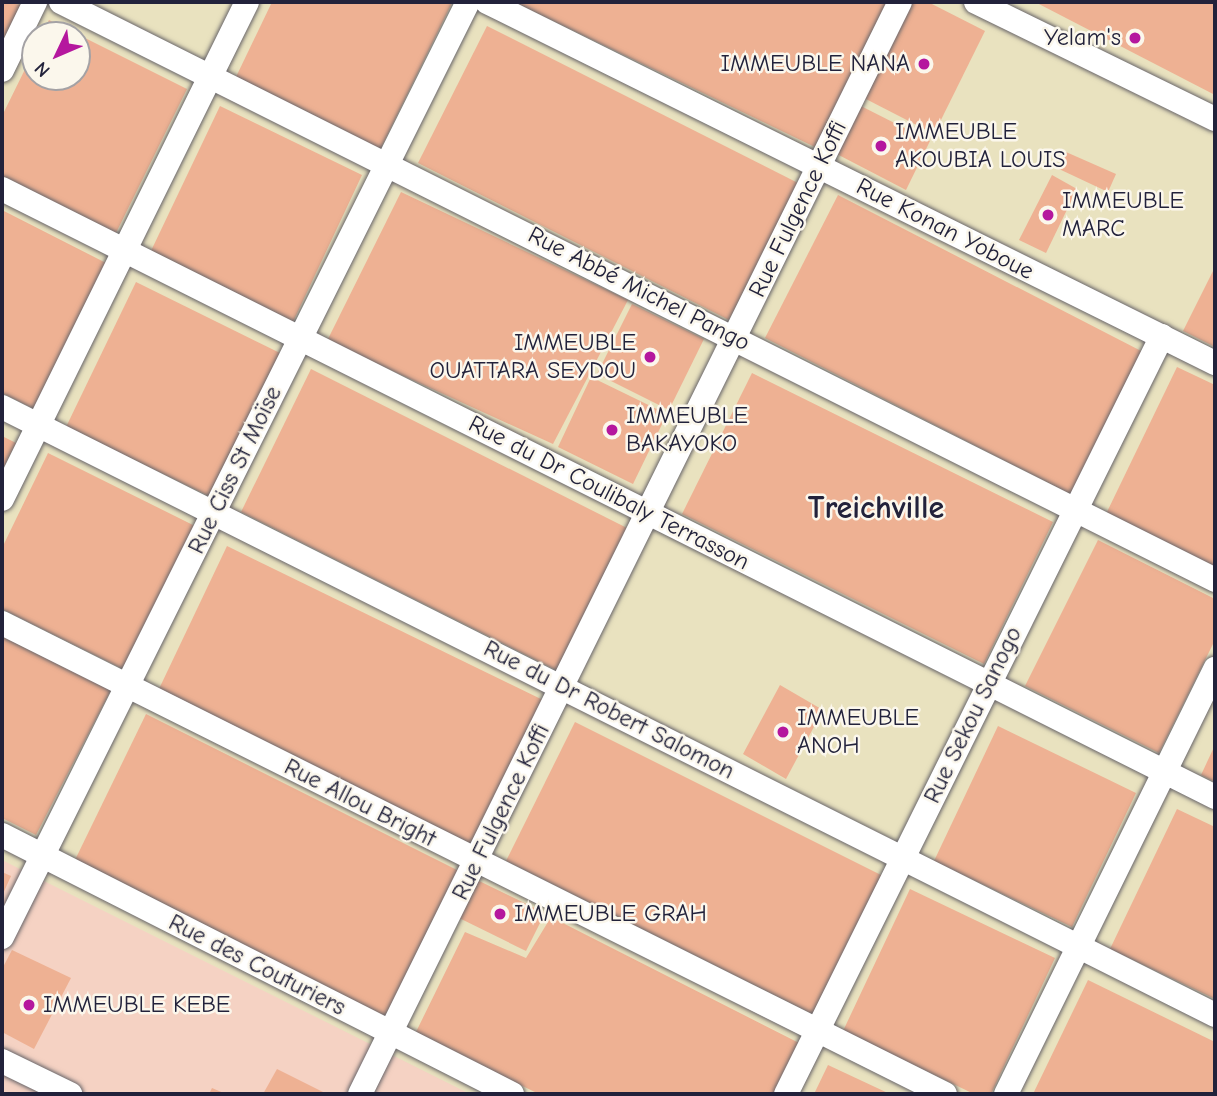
<!DOCTYPE html>
<html>
<head>
<meta charset="utf-8">
<style>
	body { margin:0 }
	#map { position:relative; width:1217px; height:1096px; overflow:hidden; background:#e9e2bf; font-family:"Comic Neue",sans-serif }
	div>[style] { position:absolute }
	[style*='--x'] { left:calc(var(--x)*1px); top:calc(var(--y)*1px); width:calc(var(--w)*1px); rotate:calc(var(--a)*1deg) }
	.built>* { inset:0; background:#f5d2c3 }
	.building>* { inset:0; background:#eeb193 }
	.roads { filter:drop-shadow(0 0 2px #686569) drop-shadow(0 0 2px #686569) }
	.minor>* { height:24px; margin:-12px; padding:0 12px; transform-origin:12px; border-radius:12px; background:#fff }
	.dots>* { width:19px; height:19px; translate:-50% -50%; box-sizing:border-box; border:4px solid #fbf7ec; border-radius:50% }
	span { translate:-50% -50%; white-space:nowrap; text-align:center; line-height:1.15; -webkit-text-stroke:5px #fbf7ec; paint-order:stroke }
	.poi-label { font-size:24px; color:#22223b }
	.right { translate:-100% -50%; text-align:right }
	.left { translate:0 -50%; text-align:left }
	.street-label { font-size:24px; color:#22223b }
	.district-label { font-size:32px; color:#22223b; font-weight:700 }
	.frame { position:absolute; inset:0; border:4px solid #22223b; pointer-events:none }
	.north { position:absolute; left:21px; top:21px; width:70px; height:70px; box-sizing:border-box; background:#fbf7ec; border:2px solid #a4a2a5; border-radius:50%; rotate:226deg; font-size:19px; font-weight:700; line-height:28px; text-align:center; color:#22223b }
	.north::after { content:''; display:block; margin:auto; width:24px; height:32px; background:#b5179e; clip-path:polygon(50% 0,100% 100%,50% 72%,0 100%) }
</style>
</head>
<body>
<div id="map">
	<div class="built">
		<div style="clip-path:polygon(2px 860px,470px 1094px,2px 1094px)"></div>
	</div>
	<div class="building">
		<div style="clip-path:polygon(2px 2px,22px 5px,2px 45px)"></div>
		<div style="clip-path:polygon(272px 2px,452px 3px,380px 150px,235px 79px)"></div>
		<div style="clip-path:polygon(514px 2px,889px 2px,819px 149px)"></div>
		<div style="clip-path:polygon(911px 2px,928px 2px,985px 31px,934px 134px,862px 97px)"></div>
		<div style="clip-path:polygon(1035px 2px,1215px 2px,1215px 95px)"></div>
		<div style="clip-path:polygon(49px 20px,187px 89px,115px 235px,2px 179px,2px 116px,35px 49px,35px 77px,77px 77px,77px 35px,42px 35px)"></div>
		<div style="clip-path:polygon(487px 26px,798px 183px,729px 320px,418px 163px)"></div>
		<div style="clip-path:polygon(855px 103px,930px 141px,906px 190px,831px 151px)"></div>
		<div style="clip-path:polygon(220px 106px,362px 175px,293px 322px,150px 253px)"></div>
		<div style="clip-path:polygon(1066px 152px,1116px 174px,1108px 192px,1059px 169px)"></div>
		<div style="clip-path:polygon(1052px 175px,1077px 189px,1046px 253px,1019px 240px)"></div>
		<div style="clip-path:polygon(401px 192px,628px 300px,553px 444px,327px 341px)"></div>
		<div style="clip-path:polygon(838px 195px,1145px 353px,1072px 495px,765px 338px)"></div>
		<div style="clip-path:polygon(2px 210px,108px 264px,36px 410px,2px 393px)"></div>
		<div style="clip-path:polygon(1215px 267px,1215px 347px,1183px 331px)"></div>
		<div style="clip-path:polygon(136px 282px,280px 353px,211px 497px,66px 427px)"></div>
		<div style="clip-path:polygon(632px 304px,704px 339px,669px 410px,597px 374px)"></div>
		<div style="clip-path:polygon(1177px 367px,1215px 385px,1215px 567px,1106px 514px)"></div>
		<div style="clip-path:polygon(311px 369px,629px 529px,558px 671px,241px 512px)"></div>
		<div style="clip-path:polygon(752px 373px,1053px 522px,984px 664px,682px 514px)"></div>
		<div style="clip-path:polygon(591px 377px,667px 414px,633px 484px,558px 447px)"></div>
		<div style="clip-path:polygon(2px 436px,16px 443px,2px 471px)"></div>
		<div style="clip-path:polygon(48px 453px,197px 527px,127px 671px,2px 609px,2px 548px)"></div>
		<div style="clip-path:polygon(1098px 540px,1215px 599px,1215px 640px,1159px 753px,1025px 686px)"></div>
		<div style="clip-path:polygon(227px 546px,543px 700px,473px 845px,158px 691px)"></div>
		<div style="clip-path:polygon(2px 633px,111px 690px,36px 835px,2px 818px)"></div>
		<div style="clip-path:polygon(780px 685px,823px 710px,786px 779px,743px 754px)"></div>
		<div style="clip-path:polygon(146px 714px,459px 871px,387px 1018px,74px 862px)"></div>
		<div style="clip-path:polygon(575px 722px,883px 876px,814px 1015px,506px 861px)"></div>
		<div style="clip-path:polygon(998px 726px,1136px 793px,1072px 927px,934px 861px)"></div>
		<div style="clip-path:polygon(1215px 745px,1215px 782px,1201px 775px)"></div>
		<div style="clip-path:polygon(1177px 809px,1215px 827px,1215px 999px,1110px 949px)"></div>
		<div style="clip-path:polygon(2px 872px,11px 876px,2px 896px)"></div>
		<div style="clip-path:polygon(473px 878px,545px 913px,526px 951px,455px 916px)"></div>
		<div style="clip-path:polygon(910px 889px,1055px 958px,991px 1094px,974px 1094px,843px 1031px)"></div>
		<div style="clip-path:polygon(551px 917px,799px 1043px,774px 1094px,539px 1094px,415px 1034px,465px 932px,526px 958px)"></div>
		<div style="clip-path:polygon(12px 950px,71px 978px,34px 1049px,2px 1032px,2px 969px)"></div>
		<div style="clip-path:polygon(1088px 980px,1215px 1042px,1215px 1094px,1033px 1094px)"></div>
		<div style="clip-path:polygon(828px 1065px,890px 1094px,814px 1094px)"></div>
		<div style="clip-path:polygon(277px 1069px,327px 1094px,263px 1094px)"></div>
		<div style="clip-path:polygon(212px 1088px,226px 1094px,209px 1094px)"></div>
	</div>
	<div class="roads">
		<div class="minor">
			<div style="--x:61;--y:2;--w:1291;--a:26.6"></div>
			<div style="--x:487;--y:2;--w:813;--a:26.38"></div>
			<div style="--x:976;--y:2;--w:266;--a:26.1"></div>
			<div style="--x:2;--y:70;--w:76;--a:-64.1"></div>
			<div style="--x:2;--y:189;--w:1357;--a:26.62"></div>
			<div style="--x:2;--y:407;--w:1357;--a:26.62"></div>
			<div style="--x:2;--y:499;--w:554;--a:-63.76"></div>
			<div style="--x:2;--y:623;--w:1054;--a:26.54"></div>
			<div style="--x:2;--y:835;--w:572;--a:26.92"></div>
			<div style="--x:2;--y:937;--w:1045;--a:-63.51"></div>
			<div style="--x:2;--y:1061;--w:76;--a:25.9"></div>
			<div style="--x:360;--y:1094;--w:1218;--a:-63.69"></div>
			<div style="--x:786;--y:1094;--w:846;--a:-63.62"></div>
			<div style="--x:1006;--y:1094;--w:474;--a:-63.8"></div>
		</div>
	</div>
	<div class="dots">
		<div style="left:1135px;top:38px;background:#b5179e"></div>
		<div style="left:924px;top:64px;background:#b5179e"></div>
		<div style="left:881px;top:146px;background:#b5179e"></div>
		<div style="left:1048px;top:215px;background:#b5179e"></div>
		<div style="left:650px;top:357px;background:#b5179e"></div>
		<div style="left:612px;top:430px;background:#b5179e"></div>
		<div style="left:783px;top:732px;background:#b5179e"></div>
		<div style="left:500px;top:914px;background:#b5179e"></div>
		<div style="left:29px;top:1005px;background:#b5179e"></div>
	</div>
	<div class="poi-label">
		<span class="right" style="left:1121px;top:38px">Yelam's</span>
		<span class="right" style="left:910px;top:64px">IMMEUBLE NANA</span>
		<span class="left" style="left:895px;top:146px">IMMEUBLE<br>AKOUBIA LOUIS</span>
		<span class="left" style="left:1062px;top:215px">IMMEUBLE<br>MARC</span>
		<span class="right" style="left:636px;top:357px">IMMEUBLE<br>OUATTARA SEYDOU</span>
		<span class="left" style="left:626px;top:430px">IMMEUBLE<br>BAKAYOKO</span>
		<span class="left" style="left:797px;top:732px">IMMEUBLE<br>ANOH</span>
		<span class="left" style="left:514px;top:914px">IMMEUBLE GRAH</span>
		<span class="left" style="left:43px;top:1005px">IMMEUBLE KEBE</span>
	</div>
	<div class="street-label">
		<span style="left:798px;top:209px;rotate:-64deg">Rue Fulgence Koffi</span>
		<span style="left:945px;top:229px;rotate:27deg">Rue Konan Yoboue</span>
		<span style="left:639px;top:289px;rotate:27deg">Rue Abbé Michel Pango</span>
		<span style="left:235px;top:470px;rotate:-64deg">Rue Ciss St Moïse</span>
		<span style="left:609px;top:493px;rotate:27deg">Rue du Dr Coulibaly Terrasson</span>
		<span style="left:609px;top:710px;rotate:27deg">Rue du Dr Robert Salomon</span>
		<span style="left:973px;top:715px;rotate:-64deg">Rue Sekou Sanogo</span>
		<span style="left:360px;top:803px;rotate:27deg">Rue Allou Bright</span>
		<span style="left:501px;top:812px;rotate:-64deg">Rue Fulgence Koffi</span>
		<span style="left:257px;top:965px;rotate:27deg">Rue des Couturiers</span>
	</div>
	<div class="district-label">
		<span style="left:876px;top:508px">Treichville</span>
	</div>
	<div class="frame"></div>
	<div class="north">N</div>
</div>
</body>
</html>
